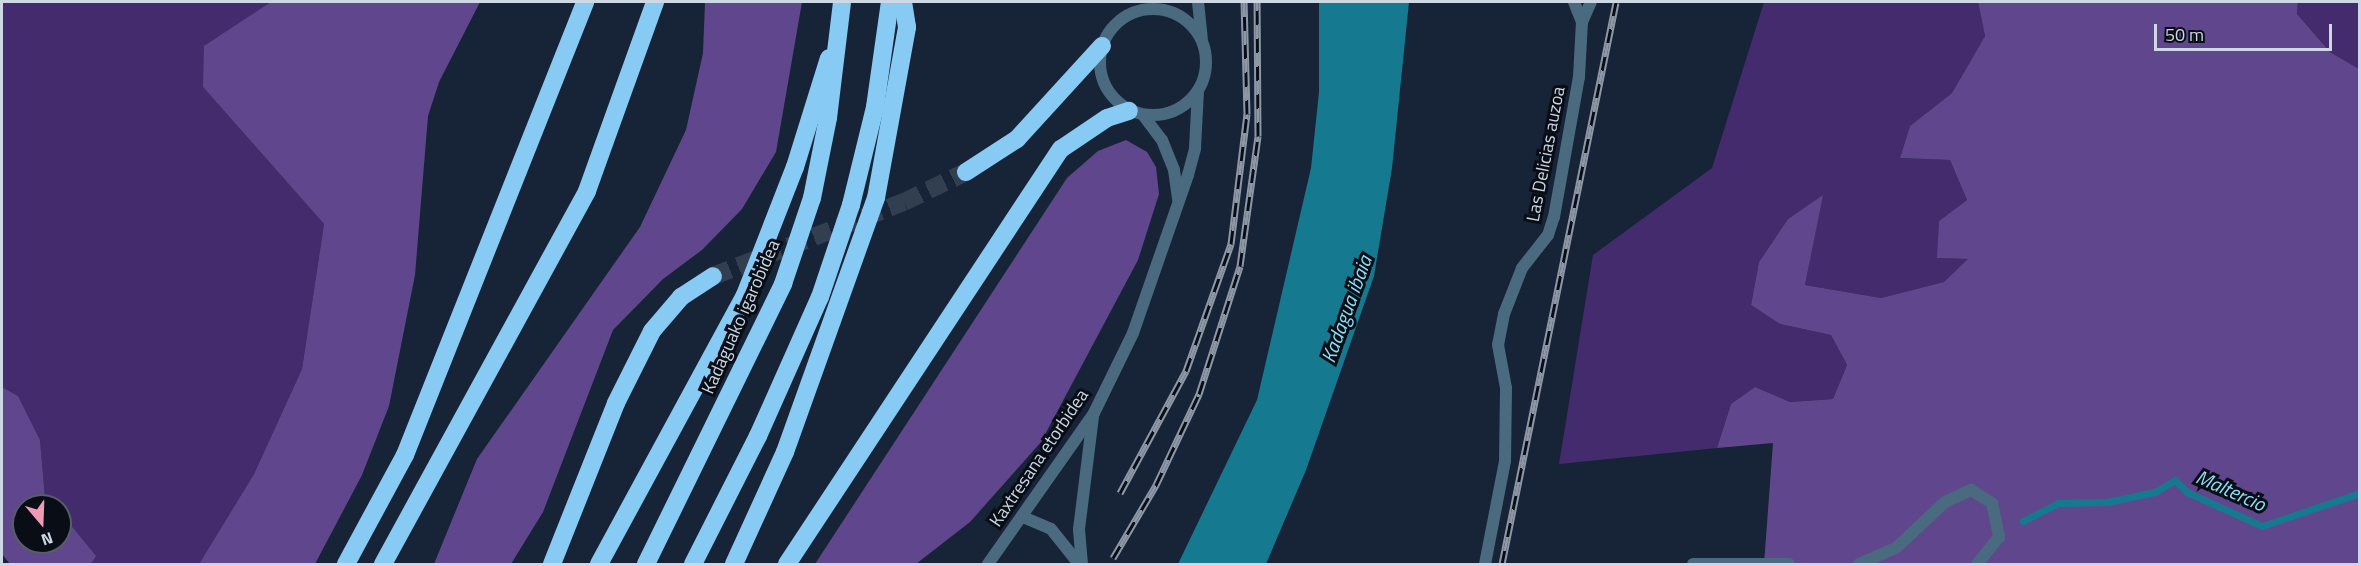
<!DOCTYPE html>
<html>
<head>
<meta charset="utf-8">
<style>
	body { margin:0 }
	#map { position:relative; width:2361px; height:566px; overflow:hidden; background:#172437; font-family:"Titillium Web",sans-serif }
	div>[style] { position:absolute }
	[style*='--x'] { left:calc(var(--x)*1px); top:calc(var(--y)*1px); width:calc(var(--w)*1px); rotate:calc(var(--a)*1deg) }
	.green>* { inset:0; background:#442b6d }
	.forest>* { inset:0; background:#60478d }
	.water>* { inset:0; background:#157a90 }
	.stream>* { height:7px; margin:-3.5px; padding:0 3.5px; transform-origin:3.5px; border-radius:3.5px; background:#157a90 }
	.motorway-tunnel>* { height:18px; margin-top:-9px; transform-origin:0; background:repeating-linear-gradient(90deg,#323f51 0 18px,transparent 0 27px) }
	.minor>* { height:12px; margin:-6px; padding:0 6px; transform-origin:6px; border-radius:6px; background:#496a7f }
	.tertiary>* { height:12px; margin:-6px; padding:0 6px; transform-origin:6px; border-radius:6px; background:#496a7f }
	.tertiary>.ring { margin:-6px; padding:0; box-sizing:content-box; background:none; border:12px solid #496a7f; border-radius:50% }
	.motorway>* { height:18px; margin:-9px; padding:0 9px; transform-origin:9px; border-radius:9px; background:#87caf4 }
	.rail>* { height:7px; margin-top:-3.5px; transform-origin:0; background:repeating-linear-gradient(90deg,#080d16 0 14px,#8d97a6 0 28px); box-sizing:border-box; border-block:2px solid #8d97a6 }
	span { translate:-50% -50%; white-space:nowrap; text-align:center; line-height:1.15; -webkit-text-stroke:6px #080d16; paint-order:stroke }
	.street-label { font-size:18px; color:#ced7e4 }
	.water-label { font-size:20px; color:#8ddff6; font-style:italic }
	.frame { position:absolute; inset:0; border:3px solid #ced7e4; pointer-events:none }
	.north { position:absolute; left:12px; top:494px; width:60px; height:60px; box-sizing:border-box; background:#080d16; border:2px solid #575e68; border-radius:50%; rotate:161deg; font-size:16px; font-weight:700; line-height:24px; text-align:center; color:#ced7e4 }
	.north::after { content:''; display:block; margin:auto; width:21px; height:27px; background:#f09ab6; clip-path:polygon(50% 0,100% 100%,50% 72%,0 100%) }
	.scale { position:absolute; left:2154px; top:24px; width:178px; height:27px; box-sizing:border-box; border:3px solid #ced7e4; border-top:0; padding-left:8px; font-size:18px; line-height:21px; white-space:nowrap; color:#ced7e4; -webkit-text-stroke:4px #080d16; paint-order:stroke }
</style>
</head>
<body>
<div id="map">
	<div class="green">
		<div style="clip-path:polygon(2px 2px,271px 2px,203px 87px,324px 224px,302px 369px,254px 474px,199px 564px,91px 564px,95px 556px,60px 512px,60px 506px,54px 506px,45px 497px,40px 440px,18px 396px,2px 387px)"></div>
		<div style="clip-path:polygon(1764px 2px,1978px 2px,1985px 36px,1952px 93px,1910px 126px,1900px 158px,1950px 160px,1967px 200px,1939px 221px,1938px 258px,1969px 259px,1944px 282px,1881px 298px,1805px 285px,1822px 196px,1788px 219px,1759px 262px,1751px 305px,1780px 324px,1831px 335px,1847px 365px,1833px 399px,1790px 402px,1755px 387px,1731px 404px,1717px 448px,1559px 464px,1593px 255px,1712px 168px)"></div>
		<div style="clip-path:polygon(2298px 2px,2359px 2px,2359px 69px,2330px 52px,2297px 14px)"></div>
	</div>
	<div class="forest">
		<div style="clip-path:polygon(271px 2px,480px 2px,439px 82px,428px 116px,415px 275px,389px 406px,362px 475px,315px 564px,199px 564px,254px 474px,302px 369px,324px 224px,203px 87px,204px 46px)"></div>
		<div style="clip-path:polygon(705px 2px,802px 2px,776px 152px,742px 209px,702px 250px,663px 279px,613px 330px,543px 512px,511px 564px,434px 564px,477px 459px,640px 227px,686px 130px,703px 53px)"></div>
		<div style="clip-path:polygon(1978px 2px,2298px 2px,2297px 14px,2330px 52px,2359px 69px,2359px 564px,1764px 564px,1773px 443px,1717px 448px,1731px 404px,1755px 387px,1790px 402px,1833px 399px,1847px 365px,1831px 335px,1780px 324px,1751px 305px,1759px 262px,1788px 219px,1823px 195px,1805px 285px,1881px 298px,1944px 282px,1968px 259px,1937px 258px,1939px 221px,1967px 200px,1950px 160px,1900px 158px,1910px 126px,1952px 93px,1985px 36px)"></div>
		<div style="clip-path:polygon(1126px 140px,1147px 152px,1156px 167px,1159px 194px,1138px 260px,1041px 442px,970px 522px,916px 564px,815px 564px,1067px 178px,1098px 151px)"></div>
		<div style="clip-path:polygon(2px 387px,18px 396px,40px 440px,45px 497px,54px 506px,24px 506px,24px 542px,60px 542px,60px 512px,96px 556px,91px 564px,10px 564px,2px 554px)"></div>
	</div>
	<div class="water">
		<div style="clip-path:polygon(1319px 2px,1409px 2px,1392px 168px,1374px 276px,1306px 470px,1266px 564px,1178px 564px,1257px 400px,1311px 168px,1319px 92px)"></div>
	</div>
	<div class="stream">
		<div style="--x:2023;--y:521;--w:39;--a:-27"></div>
		<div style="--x:2058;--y:503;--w:49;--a:-1.2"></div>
		<div style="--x:2107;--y:502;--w:49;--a:-11.8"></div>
		<div style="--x:2155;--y:492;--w:23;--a:-31"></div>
		<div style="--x:2175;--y:480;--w:17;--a:45"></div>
		<div style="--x:2187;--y:492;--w:82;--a:24.4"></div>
		<div style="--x:2262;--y:526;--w:103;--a:-18.6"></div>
	</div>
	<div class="motorway-tunnel">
		<div style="--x:713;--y:276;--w:205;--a:-21.2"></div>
		<div style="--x:904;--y:202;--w:69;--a:-25.8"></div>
	</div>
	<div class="minor">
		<div style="--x:1582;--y:22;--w:22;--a:-66"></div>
		<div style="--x:1485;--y:564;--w:105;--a:-79"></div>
		<div style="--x:1505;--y:461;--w:73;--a:-89.2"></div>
		<div style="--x:1506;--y:388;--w:44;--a:-100.5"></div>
		<div style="--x:1498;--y:345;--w:32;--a:-79"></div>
		<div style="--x:1504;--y:314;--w:49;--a:-68.6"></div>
		<div style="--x:1522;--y:268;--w:42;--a:-51.8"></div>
		<div style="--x:1548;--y:235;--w:19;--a:-72"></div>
		<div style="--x:1554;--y:217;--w:142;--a:-79.9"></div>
		<div style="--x:1579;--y:77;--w:55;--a:-86.9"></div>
		<div style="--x:1582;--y:22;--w:22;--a:-112"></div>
		<div style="--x:1693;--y:564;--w:96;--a:0"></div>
		<div style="--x:1859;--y:564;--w:40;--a:-23.4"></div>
		<div style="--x:1896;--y:548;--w:67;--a:-43.2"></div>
		<div style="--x:1945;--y:502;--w:29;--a:-25"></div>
		<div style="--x:1971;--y:490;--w:25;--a:32"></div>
		<div style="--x:1992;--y:503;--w:35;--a:78"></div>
		<div style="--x:1999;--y:537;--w:35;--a:129"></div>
	</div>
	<div class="tertiary">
		<div style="--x:1198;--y:2;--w:36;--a:84"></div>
		<div class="ring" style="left:1100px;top:9px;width:94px;height:94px"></div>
		<div style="--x:1143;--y:115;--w:31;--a:53"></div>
		<div style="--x:1162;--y:140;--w:32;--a:68"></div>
		<div style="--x:1174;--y:170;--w:30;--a:82"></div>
		<div style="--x:1023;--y:517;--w:30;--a:23"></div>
		<div style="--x:1051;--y:529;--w:45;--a:51.3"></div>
		<div style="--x:988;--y:564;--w:184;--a:-54.9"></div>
		<div style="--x:1094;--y:413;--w:89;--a:-64"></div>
		<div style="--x:1133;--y:333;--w:167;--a:-70.8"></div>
		<div style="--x:1188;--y:175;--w:28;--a:-75"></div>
		<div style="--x:1195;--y:148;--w:57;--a:-87"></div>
		<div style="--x:1082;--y:564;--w:35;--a:-95"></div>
		<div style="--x:1079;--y:529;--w:113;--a:-82.9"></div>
	</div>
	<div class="motorway">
		<div style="--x:966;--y:172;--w:61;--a:-32.9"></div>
		<div style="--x:1017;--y:139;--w:126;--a:-47.6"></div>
		<div style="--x:346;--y:564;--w:124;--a:-61.6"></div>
		<div style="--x:405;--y:455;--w:487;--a:-68.3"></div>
		<div style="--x:383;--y:564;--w:425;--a:-61.3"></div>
		<div style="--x:587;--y:191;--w:201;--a:-70.2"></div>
		<div style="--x:552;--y:564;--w:173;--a:-68.3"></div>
		<div style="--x:616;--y:403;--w:80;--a:-63.4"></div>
		<div style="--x:652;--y:331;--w:45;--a:-49.5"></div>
		<div style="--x:681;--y:297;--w:38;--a:-33"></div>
		<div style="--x:599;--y:564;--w:306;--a:-61.5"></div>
		<div style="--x:745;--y:295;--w:137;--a:-68.7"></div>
		<div style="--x:795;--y:167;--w:114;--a:-72.7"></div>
		<div style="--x:646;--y:564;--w:312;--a:-63.9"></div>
		<div style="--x:783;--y:284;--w:91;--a:-71.4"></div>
		<div style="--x:812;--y:198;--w:82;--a:-78.7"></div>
		<div style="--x:828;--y:118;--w:117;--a:-83.1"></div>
		<div style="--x:693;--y:564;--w:144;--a:-63.1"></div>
		<div style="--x:758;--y:436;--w:152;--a:-66"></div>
		<div style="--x:820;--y:297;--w:97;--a:-71.4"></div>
		<div style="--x:851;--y:205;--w:101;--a:-76.2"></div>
		<div style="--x:875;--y:107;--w:106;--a:-81.9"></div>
		<div style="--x:734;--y:564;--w:123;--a:-65.5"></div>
		<div style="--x:785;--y:452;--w:270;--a:-70.3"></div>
		<div style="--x:876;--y:198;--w:174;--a:-79.7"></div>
		<div style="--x:907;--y:27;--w:25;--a:-99"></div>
		<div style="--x:787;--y:564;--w:497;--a:-56.6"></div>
		<div style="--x:1061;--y:149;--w:55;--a:-34"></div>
		<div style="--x:1107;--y:118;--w:23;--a:-18"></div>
	</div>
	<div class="rail">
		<div style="--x:1120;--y:493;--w:139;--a:-61.6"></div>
		<div style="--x:1186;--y:371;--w:135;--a:-70.5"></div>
		<div style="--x:1231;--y:244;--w:131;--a:-83"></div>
		<div style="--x:1247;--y:114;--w:112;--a:-91.5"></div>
		<div style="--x:1113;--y:558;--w:85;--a:-59.5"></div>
		<div style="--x:1156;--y:485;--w:101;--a:-64.7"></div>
		<div style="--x:1199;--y:394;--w:134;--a:-72.2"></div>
		<div style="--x:1240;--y:266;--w:131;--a:-82.1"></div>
		<div style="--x:1258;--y:136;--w:134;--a:-90.4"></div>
		<div style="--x:1502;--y:564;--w:573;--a:-78.53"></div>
	</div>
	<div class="street-label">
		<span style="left:1546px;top:154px;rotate:-79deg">Las Delicias auzoa</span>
		<span style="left:741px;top:317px;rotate:-66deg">Kadaguako igarobidea</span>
		<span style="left:1039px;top:458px;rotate:-56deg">Kaxtresana etorbidea</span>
	</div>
	<div class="water-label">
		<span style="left:1346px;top:309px;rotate:-70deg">Kadagua ibaia</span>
		<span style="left:2231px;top:490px;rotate:24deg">Maltercio</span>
	</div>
	<div class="frame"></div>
	<div class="north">N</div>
	<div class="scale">50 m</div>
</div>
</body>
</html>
